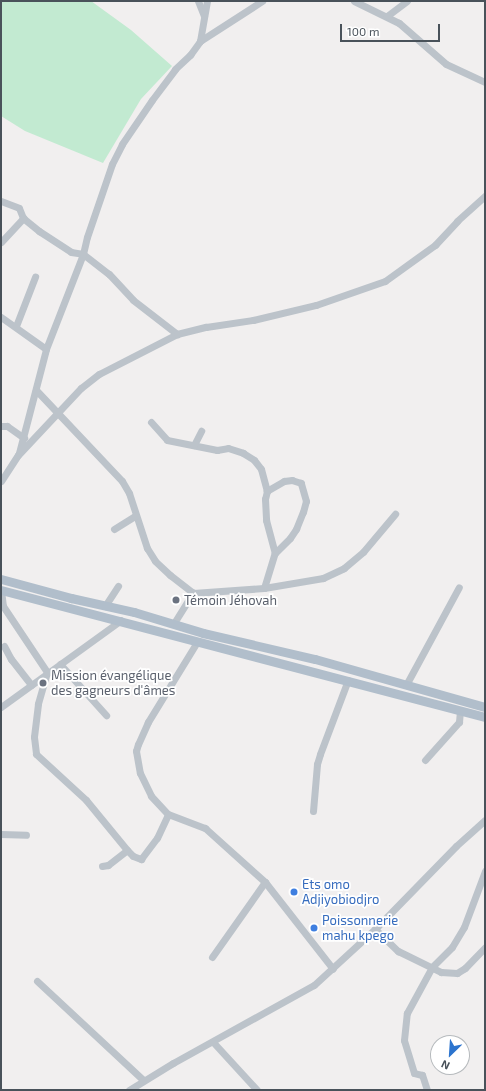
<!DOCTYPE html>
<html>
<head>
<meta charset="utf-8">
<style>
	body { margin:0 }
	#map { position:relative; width:486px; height:1091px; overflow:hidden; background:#f1efef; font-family:"Exo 2",sans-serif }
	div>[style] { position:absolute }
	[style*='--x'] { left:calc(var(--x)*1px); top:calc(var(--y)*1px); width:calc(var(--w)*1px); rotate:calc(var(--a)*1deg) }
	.green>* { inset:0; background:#c2ead1 }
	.minor>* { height:7px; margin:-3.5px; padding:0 3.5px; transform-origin:3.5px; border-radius:3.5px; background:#bcc3ca }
	.major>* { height:9px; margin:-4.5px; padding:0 4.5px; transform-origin:4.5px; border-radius:4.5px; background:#b1becb }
	.dots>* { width:11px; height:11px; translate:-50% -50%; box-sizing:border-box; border:2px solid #fff; border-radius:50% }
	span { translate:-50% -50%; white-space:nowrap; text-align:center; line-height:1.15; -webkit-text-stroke:3.5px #fff; paint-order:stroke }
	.worship-label { font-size:13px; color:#5b616d }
	.left { translate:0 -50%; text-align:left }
	.shop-label { font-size:13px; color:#366cbe }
	.frame { position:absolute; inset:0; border:2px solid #49525a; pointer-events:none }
	.north { position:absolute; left:430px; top:1035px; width:40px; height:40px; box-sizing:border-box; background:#fff; border:1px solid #b6babd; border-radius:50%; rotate:205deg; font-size:11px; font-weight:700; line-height:16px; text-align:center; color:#49525a }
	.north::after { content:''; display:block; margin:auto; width:14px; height:18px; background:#2c74ce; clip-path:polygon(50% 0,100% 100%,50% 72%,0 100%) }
	.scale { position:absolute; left:340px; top:24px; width:100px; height:18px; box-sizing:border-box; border:2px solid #49525a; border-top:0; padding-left:5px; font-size:12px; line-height:14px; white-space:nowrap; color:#49525a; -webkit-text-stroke:3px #fff; paint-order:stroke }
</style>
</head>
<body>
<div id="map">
	<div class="green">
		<div style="clip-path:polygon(1px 1px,91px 1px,131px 30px,172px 66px,141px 99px,103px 163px,25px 131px,1px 116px)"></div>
	</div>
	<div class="minor">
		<div style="--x:198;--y:1;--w:16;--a:68"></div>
		<div style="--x:354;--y:1;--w:50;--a:26.1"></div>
		<div style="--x:399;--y:23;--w:62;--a:41.1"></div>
		<div style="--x:446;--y:64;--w:43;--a:24.8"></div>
		<div style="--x:387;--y:16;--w:25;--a:-37"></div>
		<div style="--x:200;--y:41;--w:74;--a:-32.8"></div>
		<div style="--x:1;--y:201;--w:19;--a:21"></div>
		<div style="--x:19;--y:208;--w:11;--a:68"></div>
		<div style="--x:23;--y:218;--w:21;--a:39"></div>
		<div style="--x:39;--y:231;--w:38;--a:33"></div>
		<div style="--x:71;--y:252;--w:12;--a:9"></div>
		<div style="--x:83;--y:254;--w:33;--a:38"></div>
		<div style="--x:109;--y:274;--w:35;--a:47"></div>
		<div style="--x:133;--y:300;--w:56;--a:37.7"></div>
		<div style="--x:1;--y:242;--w:33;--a:-47"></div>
		<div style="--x:1;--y:317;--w:55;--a:35.4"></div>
		<div style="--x:16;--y:326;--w:53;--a:-68.8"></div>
		<div style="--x:36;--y:390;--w:125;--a:46.6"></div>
		<div style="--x:122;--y:481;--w:14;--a:60"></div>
		<div style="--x:129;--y:493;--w:58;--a:71.9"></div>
		<div style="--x:147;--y:548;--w:15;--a:58"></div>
		<div style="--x:155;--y:561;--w:21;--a:43"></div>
		<div style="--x:170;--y:575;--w:29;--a:38"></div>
		<div style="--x:193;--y:593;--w:71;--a:-4"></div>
		<div style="--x:264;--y:588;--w:60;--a:-9.6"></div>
		<div style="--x:323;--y:578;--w:23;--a:-25"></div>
		<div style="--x:344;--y:568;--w:25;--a:-40"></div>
		<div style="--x:363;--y:552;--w:50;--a:-49.9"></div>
		<div style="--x:151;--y:422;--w:24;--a:48"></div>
		<div style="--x:167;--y:440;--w:51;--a:11.3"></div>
		<div style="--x:217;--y:450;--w:11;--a:-10"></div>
		<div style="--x:228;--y:448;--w:16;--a:18"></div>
		<div style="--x:243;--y:453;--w:13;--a:32"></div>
		<div style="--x:254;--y:460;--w:11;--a:52"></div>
		<div style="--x:261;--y:469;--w:23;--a:75"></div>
		<div style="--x:1;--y:426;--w:6;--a:0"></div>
		<div style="--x:7;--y:426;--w:21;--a:35"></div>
		<div style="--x:194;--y:445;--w:16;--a:-63"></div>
		<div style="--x:19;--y:453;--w:107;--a:-75.4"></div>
		<div style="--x:46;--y:349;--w:102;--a:-68.7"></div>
		<div style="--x:83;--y:254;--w:17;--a:-77"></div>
		<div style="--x:87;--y:237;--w:77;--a:-71.1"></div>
		<div style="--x:112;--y:164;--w:22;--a:-63"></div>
		<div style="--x:122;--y:144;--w:53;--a:-55.7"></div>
		<div style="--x:152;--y:100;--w:39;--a:-53"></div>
		<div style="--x:175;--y:69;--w:21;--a:-43"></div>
		<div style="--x:190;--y:55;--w:17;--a:-54"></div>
		<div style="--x:200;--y:41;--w:41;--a:-80.1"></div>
		<div style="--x:1;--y:481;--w:31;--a:-57"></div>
		<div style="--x:18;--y:455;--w:92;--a:-46.8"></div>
		<div style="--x:81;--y:388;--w:23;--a:-38"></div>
		<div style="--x:99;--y:374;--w:88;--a:-27.1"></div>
		<div style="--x:177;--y:334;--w:30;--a:-14"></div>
		<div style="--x:206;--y:327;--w:48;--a:-8.5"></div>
		<div style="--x:253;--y:320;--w:65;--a:-13.4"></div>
		<div style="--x:316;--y:305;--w:73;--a:-19.2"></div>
		<div style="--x:385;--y:281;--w:62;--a:-35.8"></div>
		<div style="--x:435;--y:245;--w:33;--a:-47"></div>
		<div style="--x:457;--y:221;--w:38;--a:-42"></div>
		<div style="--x:114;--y:529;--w:25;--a:-32"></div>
		<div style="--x:264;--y:588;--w:37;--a:-73"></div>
		<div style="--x:275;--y:553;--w:21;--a:-45"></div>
		<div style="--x:290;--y:538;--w:11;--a:-56"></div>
		<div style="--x:296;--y:529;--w:18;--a:-68"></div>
		<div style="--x:303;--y:512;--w:11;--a:-75"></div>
		<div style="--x:306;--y:501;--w:19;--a:-106"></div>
		<div style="--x:301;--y:483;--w:9;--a:-162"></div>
		<div style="--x:292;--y:480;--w:8;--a:173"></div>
		<div style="--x:284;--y:481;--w:20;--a:150"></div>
		<div style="--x:267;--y:491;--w:8;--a:104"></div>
		<div style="--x:265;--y:499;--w:21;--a:87"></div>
		<div style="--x:266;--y:520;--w:34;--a:75"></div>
		<div style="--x:1;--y:590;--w:16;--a:83"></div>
		<div style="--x:3;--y:606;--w:79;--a:56.3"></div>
		<div style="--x:47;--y:672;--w:33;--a:106"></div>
		<div style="--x:38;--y:704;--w:33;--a:97"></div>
		<div style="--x:34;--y:737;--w:17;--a:83"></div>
		<div style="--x:36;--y:754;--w:68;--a:42.6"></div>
		<div style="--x:86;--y:800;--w:65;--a:50.6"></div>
		<div style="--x:105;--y:606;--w:24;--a:-57"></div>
		<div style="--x:174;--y:623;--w:36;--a:-58"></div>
		<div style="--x:197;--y:642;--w:94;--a:121.5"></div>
		<div style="--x:148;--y:722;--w:24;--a:114"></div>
		<div style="--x:138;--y:744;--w:7;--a:106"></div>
		<div style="--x:136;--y:751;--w:22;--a:80"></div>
		<div style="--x:140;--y:773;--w:25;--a:64"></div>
		<div style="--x:151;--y:796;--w:25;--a:47"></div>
		<div style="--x:168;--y:814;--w:40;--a:21"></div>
		<div style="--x:205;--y:828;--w:81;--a:42"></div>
		<div style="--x:265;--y:882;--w:110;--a:52"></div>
		<div style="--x:4;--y:646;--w:15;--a:62"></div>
		<div style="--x:11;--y:659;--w:33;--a:52"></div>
		<div style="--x:60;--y:664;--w:69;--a:48"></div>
		<div style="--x:406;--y:685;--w:111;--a:-61.6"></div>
		<div style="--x:1;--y:707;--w:148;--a:-35.9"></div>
		<div style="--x:425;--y:760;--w:51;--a:-48.2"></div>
		<div style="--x:459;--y:722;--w:11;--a:-85"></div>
		<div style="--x:313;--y:811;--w:47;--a:-85.1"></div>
		<div style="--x:317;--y:764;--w:10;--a:-73"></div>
		<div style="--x:320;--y:754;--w:79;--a:-69.3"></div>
		<div style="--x:1;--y:834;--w:25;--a:2"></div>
		<div style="--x:102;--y:866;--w:6;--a:-9"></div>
		<div style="--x:108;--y:865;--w:24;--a:-38"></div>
		<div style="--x:127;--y:850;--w:8;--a:45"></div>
		<div style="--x:133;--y:856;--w:9;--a:21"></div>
		<div style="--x:141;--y:859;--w:26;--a:-53"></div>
		<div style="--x:157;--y:838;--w:26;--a:-65"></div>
		<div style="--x:375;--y:929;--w:32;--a:44"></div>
		<div style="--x:398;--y:951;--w:48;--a:26"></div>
		<div style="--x:441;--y:972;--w:16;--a:4"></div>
		<div style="--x:457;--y:973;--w:9;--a:-32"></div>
		<div style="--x:465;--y:968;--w:29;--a:-46"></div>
		<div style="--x:212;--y:957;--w:92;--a:-54.8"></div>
		<div style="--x:37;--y:981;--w:145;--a:43"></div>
		<div style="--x:213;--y:1042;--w:65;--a:47.5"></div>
		<div style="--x:129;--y:1090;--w:52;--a:-31.5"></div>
		<div style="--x:173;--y:1063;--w:161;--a:-29"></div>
		<div style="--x:314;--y:985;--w:83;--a:-42.6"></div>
		<div style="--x:375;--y:929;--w:116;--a:-45.7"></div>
		<div style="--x:456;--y:846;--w:39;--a:-42"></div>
		<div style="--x:427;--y:1090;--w:16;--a:-108"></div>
		<div style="--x:422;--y:1075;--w:8;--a:-166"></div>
		<div style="--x:414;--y:1073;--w:34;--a:-107"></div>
		<div style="--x:404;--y:1040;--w:27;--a:-84"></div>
		<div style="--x:407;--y:1013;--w:52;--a:-61.5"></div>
		<div style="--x:432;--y:967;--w:28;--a:-45"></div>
		<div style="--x:452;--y:947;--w:23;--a:-59"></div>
		<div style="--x:464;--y:927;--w:60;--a:-69.4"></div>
	</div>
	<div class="major">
		<div style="--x:1;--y:579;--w:73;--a:15.2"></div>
		<div style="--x:71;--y:598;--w:65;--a:12.5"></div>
		<div style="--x:134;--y:612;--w:72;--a:16.9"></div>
		<div style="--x:203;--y:633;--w:115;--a:13.1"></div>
		<div style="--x:315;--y:659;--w:177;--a:15.8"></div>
		<div style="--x:1;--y:590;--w:500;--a:14.7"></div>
	</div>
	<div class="dots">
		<div style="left:176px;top:600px;background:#6b7280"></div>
		<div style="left:43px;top:683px;background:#6b7280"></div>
		<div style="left:294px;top:892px;background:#3f7fe0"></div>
		<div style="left:314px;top:928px;background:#3f7fe0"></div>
	</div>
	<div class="worship-label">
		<span class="left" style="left:184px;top:600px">Témoin Jéhovah</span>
		<span class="left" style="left:51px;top:683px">Mission évangélique<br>des gagneurs d'âmes</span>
	</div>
	<div class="shop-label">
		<span class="left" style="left:302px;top:892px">Ets omo<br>Adjiyobiodjro</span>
		<span class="left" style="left:322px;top:928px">Poissonnerie<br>mahu kpego</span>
	</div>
	<div class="frame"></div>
	<div class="north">N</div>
	<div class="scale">100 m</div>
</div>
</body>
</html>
